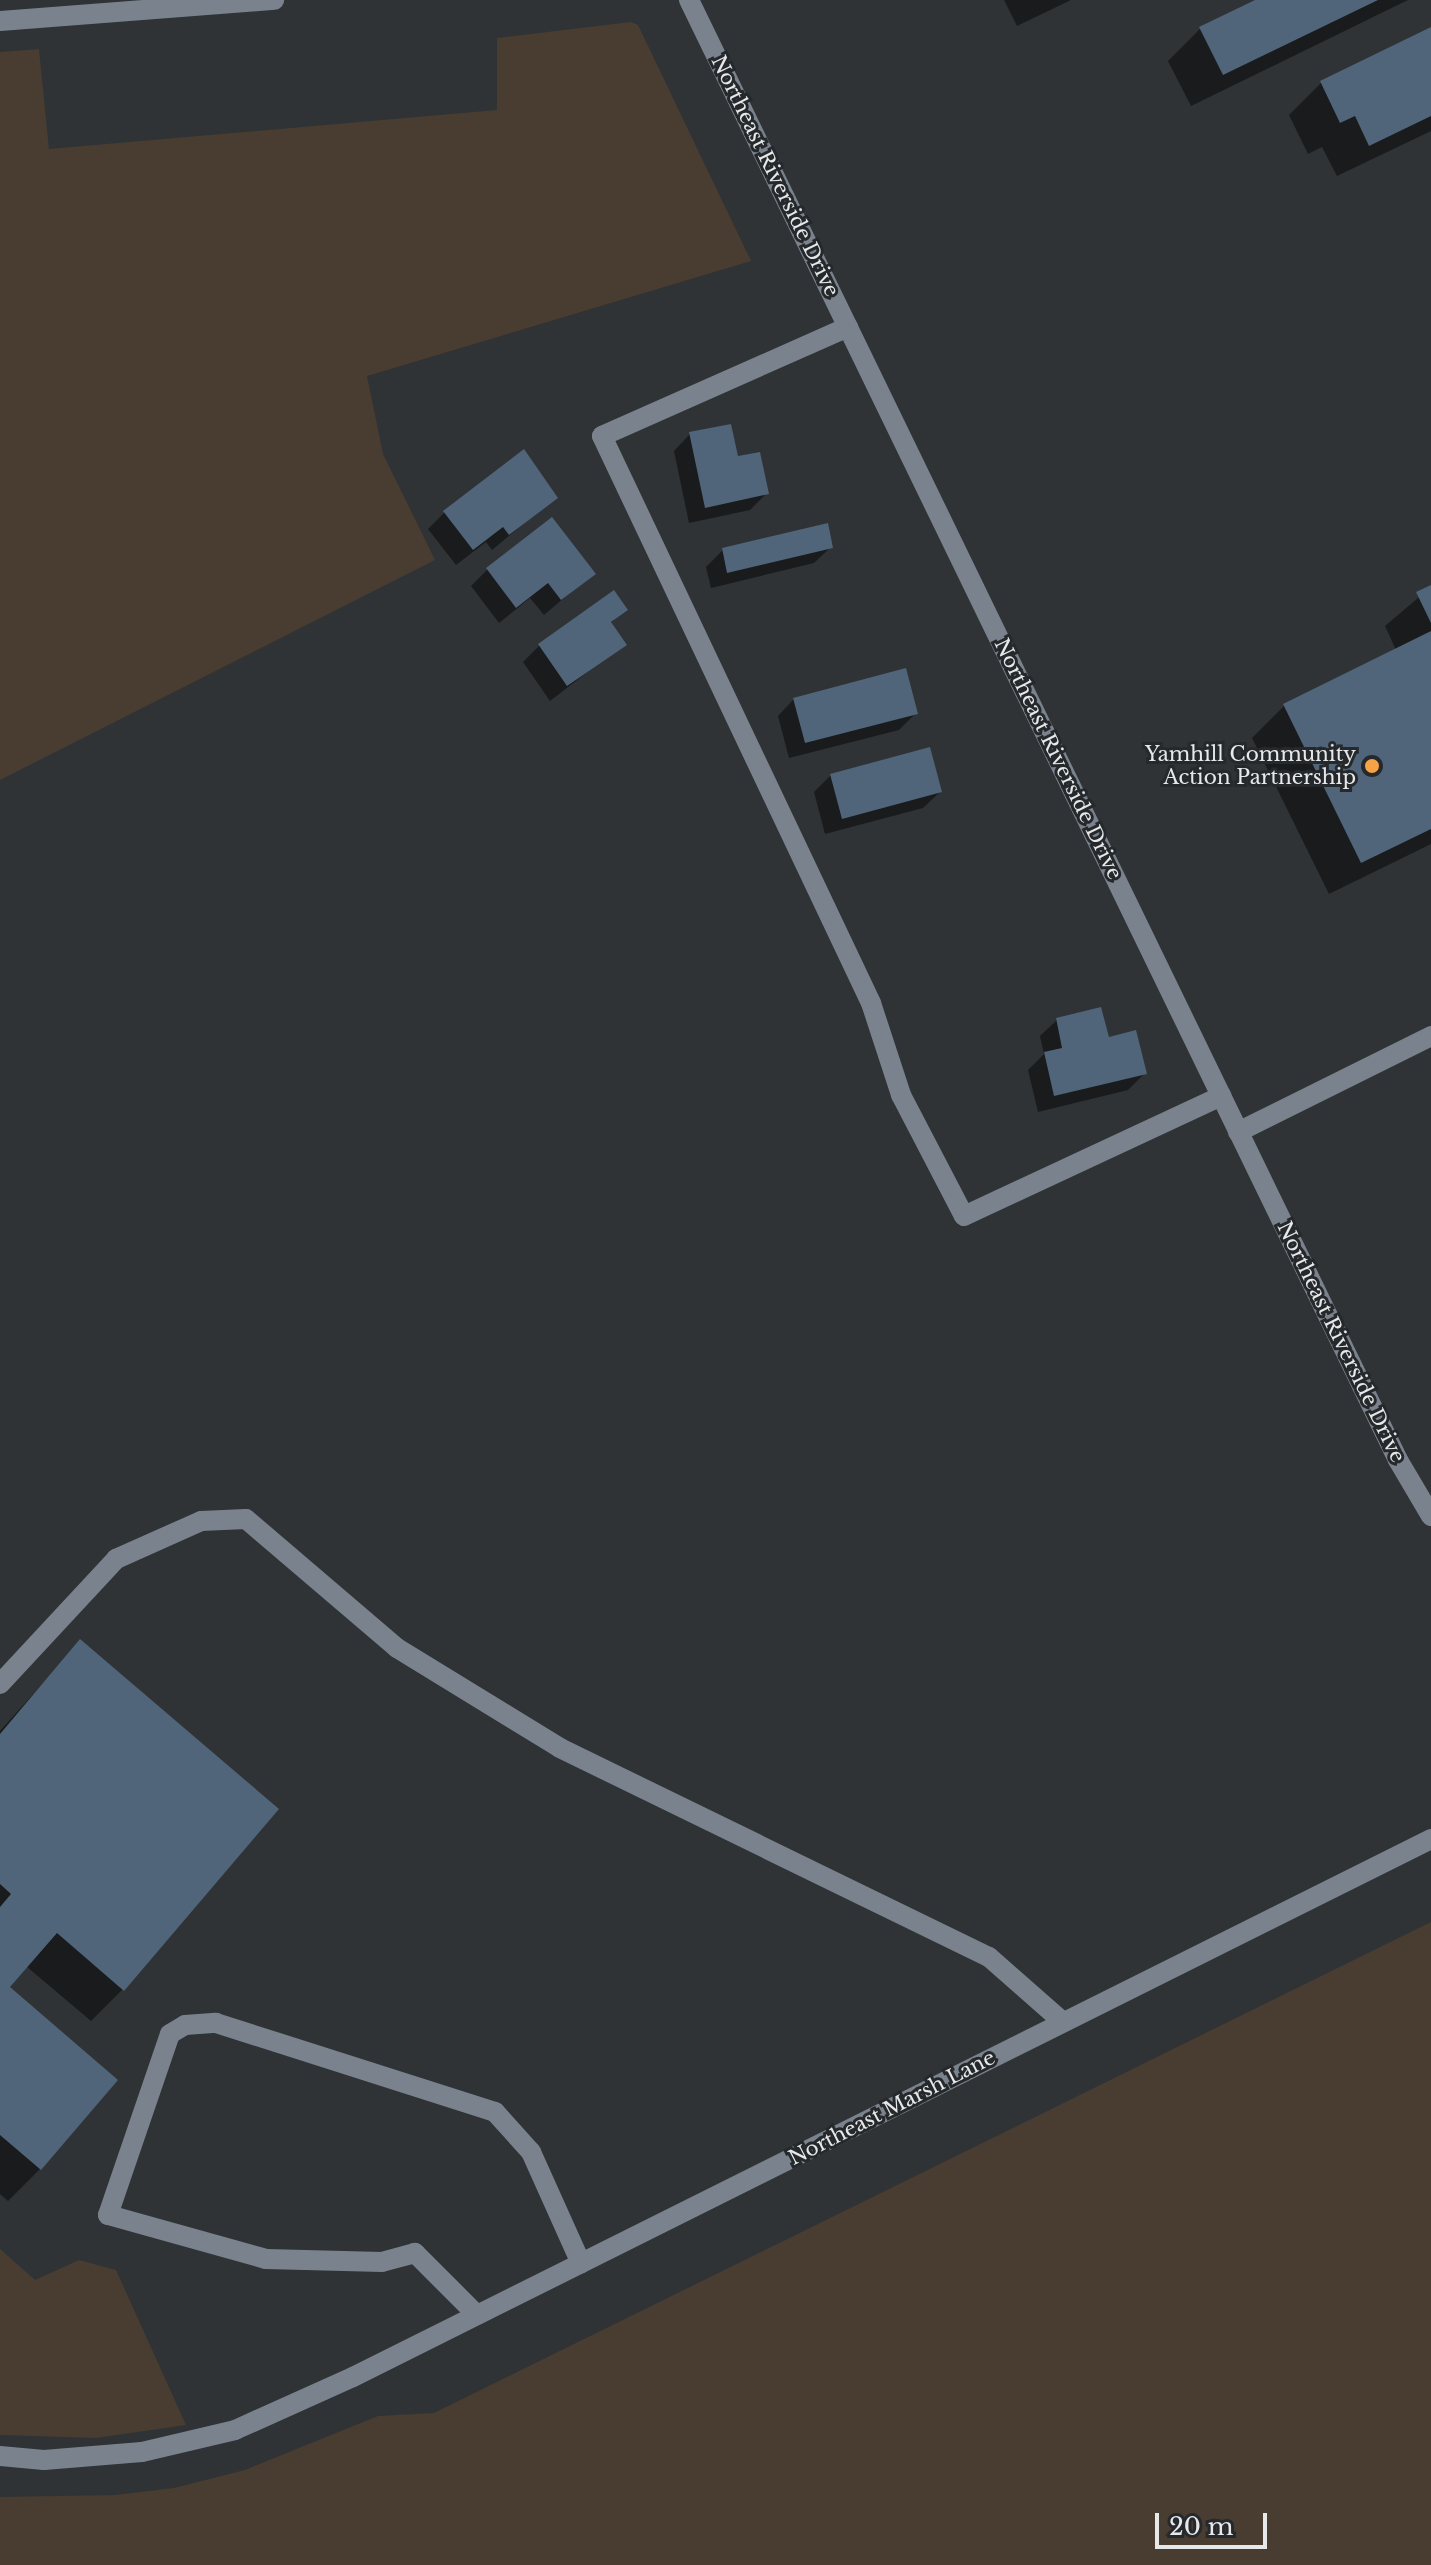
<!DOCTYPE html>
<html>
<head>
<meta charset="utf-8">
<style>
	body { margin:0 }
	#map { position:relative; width:1431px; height:2565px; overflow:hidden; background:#2f3336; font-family:"Libre Baskerville",serif }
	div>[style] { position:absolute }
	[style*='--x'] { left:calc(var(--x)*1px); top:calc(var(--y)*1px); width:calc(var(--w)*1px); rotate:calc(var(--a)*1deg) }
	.green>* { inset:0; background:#493c30 }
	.shadow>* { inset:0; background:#0007 }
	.building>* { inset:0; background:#50647a }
	.minor>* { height:20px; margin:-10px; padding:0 10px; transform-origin:10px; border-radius:10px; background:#7a838d }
	.dots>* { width:22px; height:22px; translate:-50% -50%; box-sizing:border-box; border:4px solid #26292c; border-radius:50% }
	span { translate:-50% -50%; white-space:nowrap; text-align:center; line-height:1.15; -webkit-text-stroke:6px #26292c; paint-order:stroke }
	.street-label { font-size:20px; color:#e6e8ea }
	.poi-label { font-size:20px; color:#e6e8ea }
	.right { translate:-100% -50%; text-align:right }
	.scale { position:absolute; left:1155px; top:2513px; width:112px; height:36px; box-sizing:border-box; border:4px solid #e6e8ea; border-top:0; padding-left:10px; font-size:24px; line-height:28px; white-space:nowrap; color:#e6e8ea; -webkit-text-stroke:6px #26292c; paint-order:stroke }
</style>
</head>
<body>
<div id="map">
	<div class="green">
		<div style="clip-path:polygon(631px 22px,638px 25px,751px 261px,367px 376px,383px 454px,435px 560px,0 780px,0 52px,39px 49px,49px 149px,497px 110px,497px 38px)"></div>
		<div style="clip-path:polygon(1431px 1922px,1431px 2565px,0 2565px,0 2497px,116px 2495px,174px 2488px,245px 2470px,378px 2416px,434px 2413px)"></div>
		<div style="clip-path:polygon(0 2249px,35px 2280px,79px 2260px,116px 2270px,186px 2425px,96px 2438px,0 2435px)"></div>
	</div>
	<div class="shadow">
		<div style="clip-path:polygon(1004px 0,1071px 0,1017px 26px)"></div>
		<div style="clip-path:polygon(1260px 0,1408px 0,1191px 106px,1168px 61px,1200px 29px)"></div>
		<div style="clip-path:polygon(1431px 29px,1431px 131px,1337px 176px,1322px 147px,1308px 154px,1289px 115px,1321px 83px)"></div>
		<div style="clip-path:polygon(690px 434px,767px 493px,750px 510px,689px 523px,674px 451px)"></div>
		<div style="clip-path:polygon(556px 497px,492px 550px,486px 542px,456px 565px,428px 529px,444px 513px)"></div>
		<div style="clip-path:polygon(831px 547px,814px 563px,711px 588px,706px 567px,723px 550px)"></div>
		<div style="clip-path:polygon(487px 570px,593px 573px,544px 615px,530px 598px,499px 623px,471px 586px)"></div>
		<div style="clip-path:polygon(1431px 587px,1431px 844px,1329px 894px,1252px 738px,1284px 706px,1396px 650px,1385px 626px)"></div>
		<div style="clip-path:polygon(625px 609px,610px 624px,624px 644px,550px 701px,523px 662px,539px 646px)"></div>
		<div style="clip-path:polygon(794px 699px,916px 713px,899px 730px,789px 758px,778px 716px)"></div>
		<div style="clip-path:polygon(831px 775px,940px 792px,923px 808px,825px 834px,814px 792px)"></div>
		<div style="clip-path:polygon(1057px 1020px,1107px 1039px,1145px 1073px,1128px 1090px,1038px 1112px,1028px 1070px,1044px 1054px,1040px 1036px)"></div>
		<div style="clip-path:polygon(80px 1642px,123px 1989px,91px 2021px,26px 1966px,8px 1988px,40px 2169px,8px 2201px,0 2194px,0 1731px)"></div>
	</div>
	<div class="building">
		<div style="clip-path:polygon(1255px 0,1378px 0,1223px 75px,1199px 27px)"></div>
		<div style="clip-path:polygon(1431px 27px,1431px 116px,1369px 146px,1355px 116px,1340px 123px,1320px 81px)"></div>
		<div style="clip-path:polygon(731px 424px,738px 456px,760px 452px,769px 494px,705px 508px,689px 432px)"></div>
		<div style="clip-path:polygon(524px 449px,558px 498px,509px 535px,503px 527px,473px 550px,443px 511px)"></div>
		<div style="clip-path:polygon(552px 517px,596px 574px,561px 600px,548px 583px,516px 608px,486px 568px)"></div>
		<div style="clip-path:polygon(828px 523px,833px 548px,727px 573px,722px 548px)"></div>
		<div style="clip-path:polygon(1431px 585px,1431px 623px,1416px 592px)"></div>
		<div style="clip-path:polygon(614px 590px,628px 610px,611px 622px,627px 645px,567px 686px,538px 644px)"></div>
		<div style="clip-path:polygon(1431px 631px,1431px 829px,1361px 863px,1283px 704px)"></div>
		<div style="clip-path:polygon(906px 668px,918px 714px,805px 743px,793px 698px)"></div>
		<div style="clip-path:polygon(930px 747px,942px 792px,842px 819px,830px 774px)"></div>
		<div style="clip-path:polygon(1101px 1007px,1109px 1037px,1136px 1030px,1147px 1074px,1054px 1096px,1044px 1052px,1062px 1048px,1056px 1018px)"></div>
		<div style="clip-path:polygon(80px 1639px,279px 1809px,124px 1991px,57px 1933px,10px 1987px,118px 2080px,41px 2170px,0 2135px,0 1907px,11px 1894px,0 1884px,0 1734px)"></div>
	</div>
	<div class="minor">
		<div style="--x:689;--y:0;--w:1623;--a:64.1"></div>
		<div style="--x:1398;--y:1460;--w:65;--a:59.5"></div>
		<div style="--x:0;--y:21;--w:275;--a:-4.4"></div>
		<div style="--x:848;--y:327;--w:269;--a:156.1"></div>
		<div style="--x:602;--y:436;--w:628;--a:64.62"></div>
		<div style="--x:871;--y:1003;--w:97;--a:71.9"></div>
		<div style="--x:901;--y:1095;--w:136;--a:62.5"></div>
		<div style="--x:964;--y:1216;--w:284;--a:-25"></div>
		<div style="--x:1238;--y:1132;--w:216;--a:-26.4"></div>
		<div style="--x:0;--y:1684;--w:171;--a:-47.1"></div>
		<div style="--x:116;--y:1559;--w:93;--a:-24.1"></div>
		<div style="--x:201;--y:1521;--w:45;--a:-2.5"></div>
		<div style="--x:246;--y:1519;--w:199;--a:40.5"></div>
		<div style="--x:397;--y:1648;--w:191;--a:31.5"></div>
		<div style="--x:560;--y:1748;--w:477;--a:26"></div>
		<div style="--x:989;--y:1957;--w:98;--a:41.3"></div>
		<div style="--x:477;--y:2315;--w:88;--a:-135"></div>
		<div style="--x:415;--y:2253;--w:34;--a:165"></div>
		<div style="--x:382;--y:2262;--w:116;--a:-178.5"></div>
		<div style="--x:266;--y:2259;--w:164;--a:-164.4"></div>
		<div style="--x:108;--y:2215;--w:191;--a:-71.1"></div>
		<div style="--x:170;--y:2034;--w:17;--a:-31"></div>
		<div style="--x:185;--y:2025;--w:31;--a:-4"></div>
		<div style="--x:216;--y:2023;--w:293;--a:17.7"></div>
		<div style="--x:495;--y:2112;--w:54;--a:48"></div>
		<div style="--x:531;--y:2152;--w:122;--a:65.8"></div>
		<div style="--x:0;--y:2456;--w:44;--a:5.2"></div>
		<div style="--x:44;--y:2460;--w:98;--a:-4.7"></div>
		<div style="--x:142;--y:2452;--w:96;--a:-13.3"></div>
		<div style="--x:235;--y:2430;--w:129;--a:-24.2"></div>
		<div style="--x:353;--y:2377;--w:1205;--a:-26.52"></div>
	</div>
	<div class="dots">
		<div style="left:1372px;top:766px;background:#f6a247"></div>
	</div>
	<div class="street-label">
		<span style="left:775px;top:176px;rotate:64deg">Northeast Riverside Drive</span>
		<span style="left:1058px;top:759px;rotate:64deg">Northeast Riverside Drive</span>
		<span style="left:1341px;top:1342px;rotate:64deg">Northeast Riverside Drive</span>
		<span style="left:892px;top:2108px;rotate:-27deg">Northeast Marsh Lane</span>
	</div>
	<div class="poi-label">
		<span class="right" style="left:1356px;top:766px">Yamhill Community<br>Action Partnership</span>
	</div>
	<div class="scale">20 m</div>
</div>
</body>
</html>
